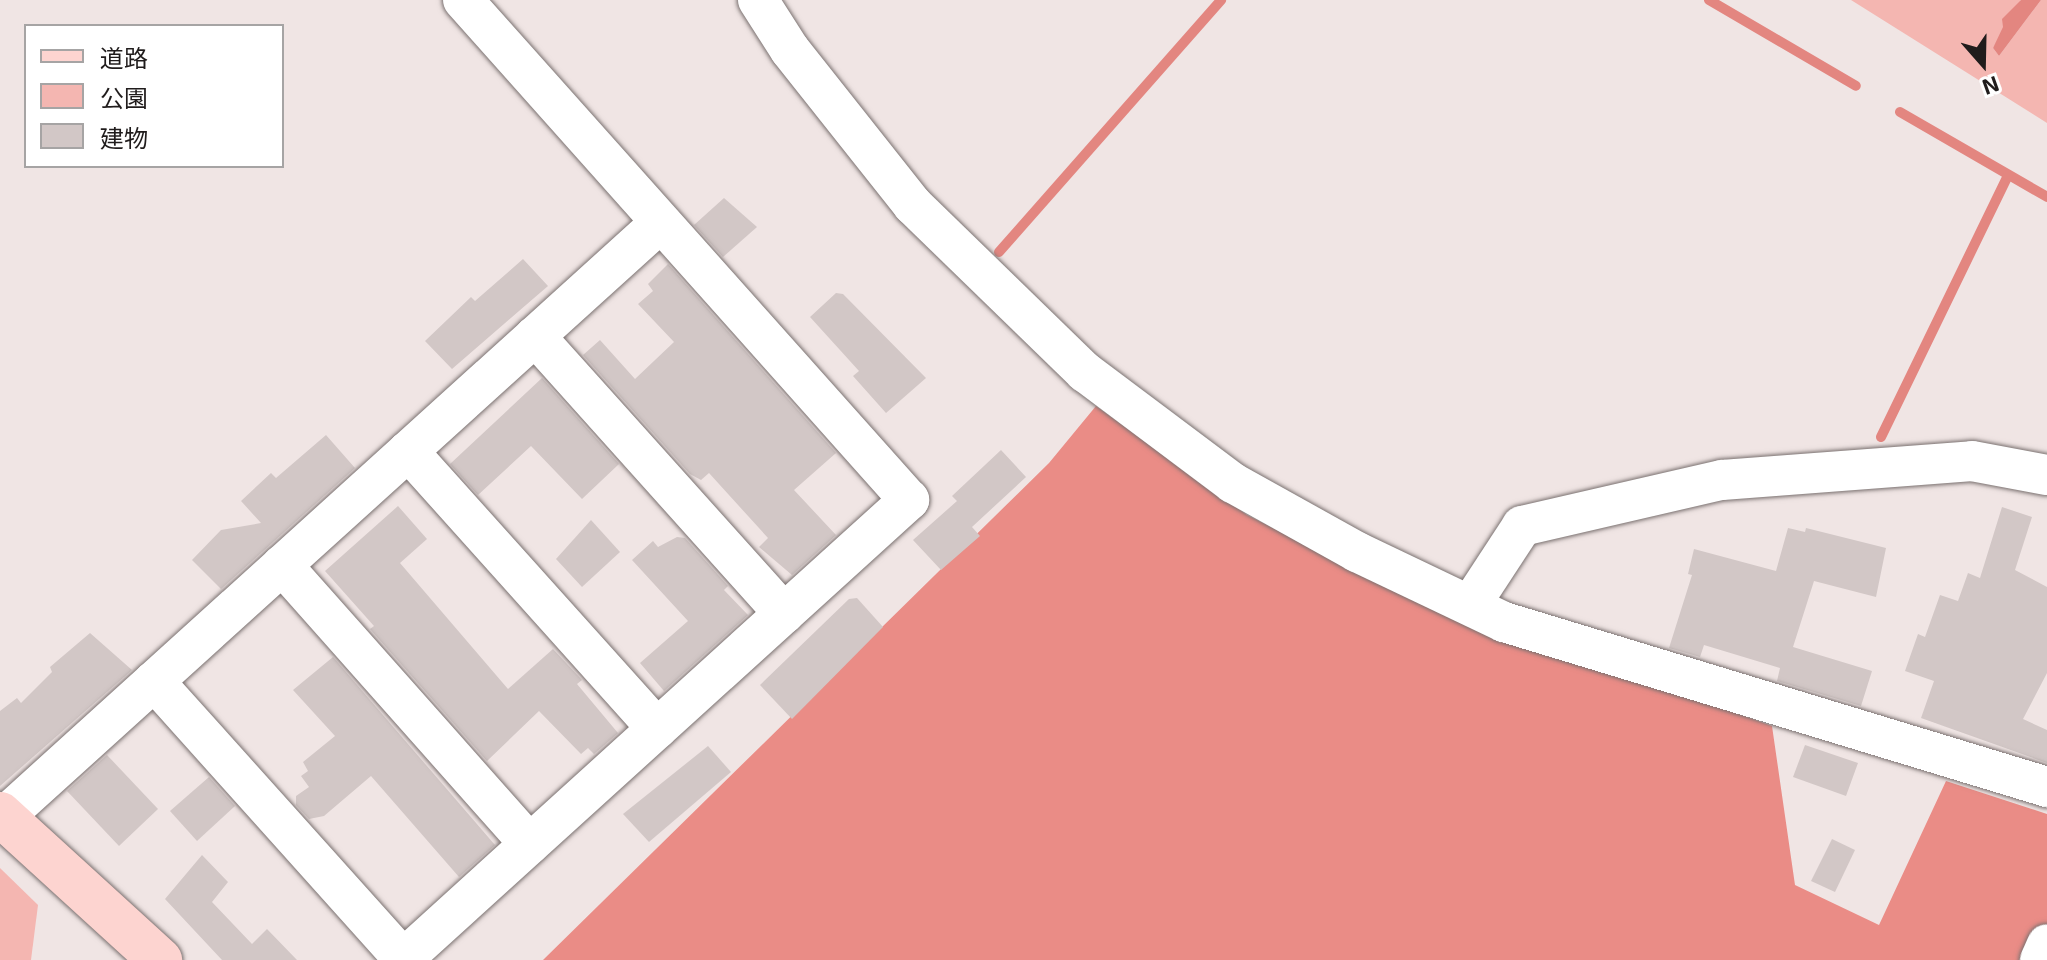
<!DOCTYPE html>
<html>
<head>
<meta charset="utf-8">
<style>
	body { margin:0 }
	#map { position:relative; width:2047px; height:960px; overflow:hidden; background:#f0e5e4; font-family:"Exo 2","Noto Sans JP",sans-serif }
	div>[style] { position:absolute }
	[style*='--x'] { left:calc(var(--x)*1px); top:calc(var(--y)*1px); width:calc(var(--w)*1px); rotate:calc(var(--a)*1deg) }
	.green>* { inset:0; background:#f4b6b1 }
	.forest>* { inset:0; background:#ea8c86 }
	.water>* { inset:0; background:#e38680 }
	.stream>* { height:10px; margin:-5px; padding:0 5px; transform-origin:5px; border-radius:5px; background:#e38680 }
	.building>* { inset:0; background:#d2c7c6 }
	.roads { filter:drop-shadow(0 0 2px #7a7170) drop-shadow(0 0 2px #7a7170) }
	.minor>* { height:40px; margin:-20px; padding:0 20px; transform-origin:20px; border-radius:20px; background:#fff }
	.major>* { height:44px; margin:-22px; padding:0 22px; transform-origin:22px; border-radius:22px; background:#fdd4d0 }
	span { translate:-50% -50%; white-space:nowrap; text-align:center; line-height:1.15; -webkit-text-stroke:8px #fff; paint-order:stroke }
	.legend { position:absolute; left:24px; top:24px; width:260px; height:144px; box-sizing:border-box; background:#fff; border:2px solid #a6a4a4; margin:0; padding:10px 14px; list-style:none; font-size:24px; color:#201c1c }
	.legend li { display:flex; align-items:center; gap:16px; height:40px }
	.legend b { width:40px; border:2px solid #a6a4a4 }
	.north { position:absolute; left:1943px; top:24px; width:80px; height:80px; -webkit-text-stroke:6px #fff; paint-order:stroke; rotate:160deg; font-size:22px; font-weight:700; line-height:32px; text-align:center; color:#201c1c }
	.north::after { content:''; display:block; margin:auto; width:28px; height:36px; background:#201c1c; clip-path:polygon(50% 0,100% 100%,50% 72%,0 100%) }
</style>
</head>
<body>
<div id="map">
	<div class="green">
		<div style="clip-path:polygon(1851px 0,2021px 0,1993px 48px,1999px 56px,2041px 0,2047px 0,2047px 123px)"></div>
		<div style="clip-path:polygon(0 868px,38px 905px,31px 960px,0 960px)"></div>
	</div>
	<div class="forest">
		<div style="clip-path:polygon(1096px 406px,1247px 515px,1408px 596px,1772px 726px,1795px 885px,1879px 925px,1946px 781px,2047px 814px,2047px 960px,543px 960px,1049px 463px)"></div>
	</div>
	<div class="water">
		<div style="clip-path:polygon(2021px 0,2041px 0,1999px 56px,1993px 48px,2003px 27px,2002px 19px)"></div>
	</div>
	<div class="stream">
		<div style="--x:1709;--y:0;--w:170;--a:30.3"></div>
		<div style="--x:1900;--y:112;--w:170;--a:30"></div>
		<div style="--x:999;--y:252;--w:336;--a:-48.6"></div>
		<div style="--x:1881;--y:437;--w:291;--a:-64.1"></div>
	</div>
	<div class="building">
		<div style="clip-path:polygon(724px 198px,757px 227px,723px 257px,694px 225px)"></div>
		<div style="clip-path:polygon(523px 259px,548px 286px,452px 369px,425px 341px,471px 297px,475px 301px)"></div>
		<div style="clip-path:polygon(668px 264px,836px 453px,794px 490px,836px 535px,792px 575px,759px 547px,768px 538px,709px 473px,701px 480px,690px 474px,583px 355px,600px 340px,635px 379px,674px 342px,638px 304px,653px 291px,648px 284px)"></div>
		<div style="clip-path:polygon(836px 293px,843px 294px,926px 378px,886px 413px,853px 376px,859px 371px,810px 317px)"></div>
		<div style="clip-path:polygon(542px 378px,619px 464px,582px 499px,531px 446px,478px 495px,450px 464px)"></div>
		<div style="clip-path:polygon(326px 435px,355px 468px,221px 589px,192px 560px,221px 530px,261px 523px,241px 501px,271px 473px,276px 478px)"></div>
		<div style="clip-path:polygon(1001px 450px,1026px 477px,972px 527px,980px 536px,941px 570px,913px 540px,957px 501px,952px 496px)"></div>
		<div style="clip-path:polygon(398px 506px,427px 539px,400px 563px,508px 689px,553px 649px,582px 680px,577px 684px,618px 733px,594px 754px,588px 748px,581px 754px,539px 711px,487px 761px,370px 629px,374px 626px,325px 571px)"></div>
		<div style="clip-path:polygon(2002px 507px,2032px 517px,2015px 570px,2047px 587px,2047px 673px,2023px 719px,2047px 730px,2047px 763px,1921px 718px,1934px 681px,1905px 671px,1918px 634px,1925px 637px,1940px 595px,1958px 601px,1968px 573px,1980px 578px)"></div>
		<div style="clip-path:polygon(591px 520px,620px 552px,582px 587px,556px 559px)"></div>
		<div style="clip-path:polygon(1788px 528px,1805px 532px,1806px 528px,1886px 548px,1876px 597px,1814px 581px,1793px 647px,1872px 671px,1861px 706px,1777px 681px,1780px 668px,1704px 645px,1700px 657px,1669px 648px,1692px 575px,1688px 574px,1694px 549px,1776px 571px)"></div>
		<div style="clip-path:polygon(677px 537px,685px 538px,728px 586px,724px 590px,748px 615px,664px 691px,640px 663px,688px 621px,632px 560px,653px 541px,658px 547px)"></div>
		<div style="clip-path:polygon(857px 598px,883px 627px,792px 719px,760px 685px,849px 599px)"></div>
		<div style="clip-path:polygon(90px 633px,132px 670px,0 786px,0 711px,17px 698px,21px 703px,52px 672px,50px 667px)"></div>
		<div style="clip-path:polygon(333px 657px,495px 845px,459px 877px,371px 776px,324px 816px,309px 819px,296px 805px,296px 796px,309px 787px,301px 776px,308px 771px,303px 762px,335px 736px,293px 690px)"></div>
		<div style="clip-path:polygon(1805px 745px,1858px 763px,1846px 796px,1793px 777px)"></div>
		<div style="clip-path:polygon(708px 746px,731px 772px,649px 842px,623px 814px)"></div>
		<div style="clip-path:polygon(107px 755px,158px 809px,119px 846px,67px 791px)"></div>
		<div style="clip-path:polygon(209px 777px,235px 806px,197px 841px,170px 811px)"></div>
		<div style="clip-path:polygon(1832px 839px,1855px 850px,1835px 892px,1811px 881px)"></div>
		<div style="clip-path:polygon(202px 855px,228px 882px,212px 902px,252px 944px,267px 929px,297px 960px,222px 960px,165px 899px)"></div>
	</div>
	<div class="roads">
		<div class="minor">
			<div style="--x:758;--y:0;--w:59;--a:57.4"></div>
			<div style="--x:790;--y:50;--w:198;--a:51.6"></div>
			<div style="--x:913;--y:205;--w:240;--a:44.2"></div>
			<div style="--x:1085;--y:372;--w:185;--a:36.9"></div>
			<div style="--x:1233;--y:483;--w:142;--a:29.1"></div>
			<div style="--x:1357;--y:552;--w:163;--a:25.5"></div>
			<div style="--x:1504;--y:622;--w:568;--a:16.9"></div>
			<div style="--x:535;--y:336;--w:373;--a:48.1"></div>
			<div style="--x:408;--y:451;--w:373;--a:48.1"></div>
			<div style="--x:282;--y:565;--w:373;--a:48.4"></div>
			<div style="--x:1471;--y:604;--w:93;--a:-56.8"></div>
			<div style="--x:1522;--y:526;--w:205;--a:-13"></div>
			<div style="--x:1722;--y:480;--w:251;--a:-4.3"></div>
			<div style="--x:1972;--y:461;--w:76;--a:10.6"></div>
			<div style="--x:154;--y:681;--w:373;--a:48.1"></div>
			<div style="--x:4;--y:817;--w:885;--a:-42.16"></div>
			<div style="--x:402;--y:960;--w:685;--a:-42.22"></div>
			<div style="--x:909;--y:500;--w:670;--a:-131.73"></div>
			<div style="--x:2040;--y:960;--w:17;--a:-66"></div>
		</div>
		<div class="major">
			<div style="--x:0;--y:814;--w:217;--a:42.4"></div>
		</div>
	</div>
	<ul class="legend">
	<li><b style="height:10px;background:#fdd4d0"></b>道路</li>
	<li><b style="height:22px;background:#f4b6b1"></b>公園</li>
	<li><b style="height:22px;background:#d2c7c6"></b>建物</li>
	</ul>
	<div class="north">N</div>
</div>
</body>
</html>
